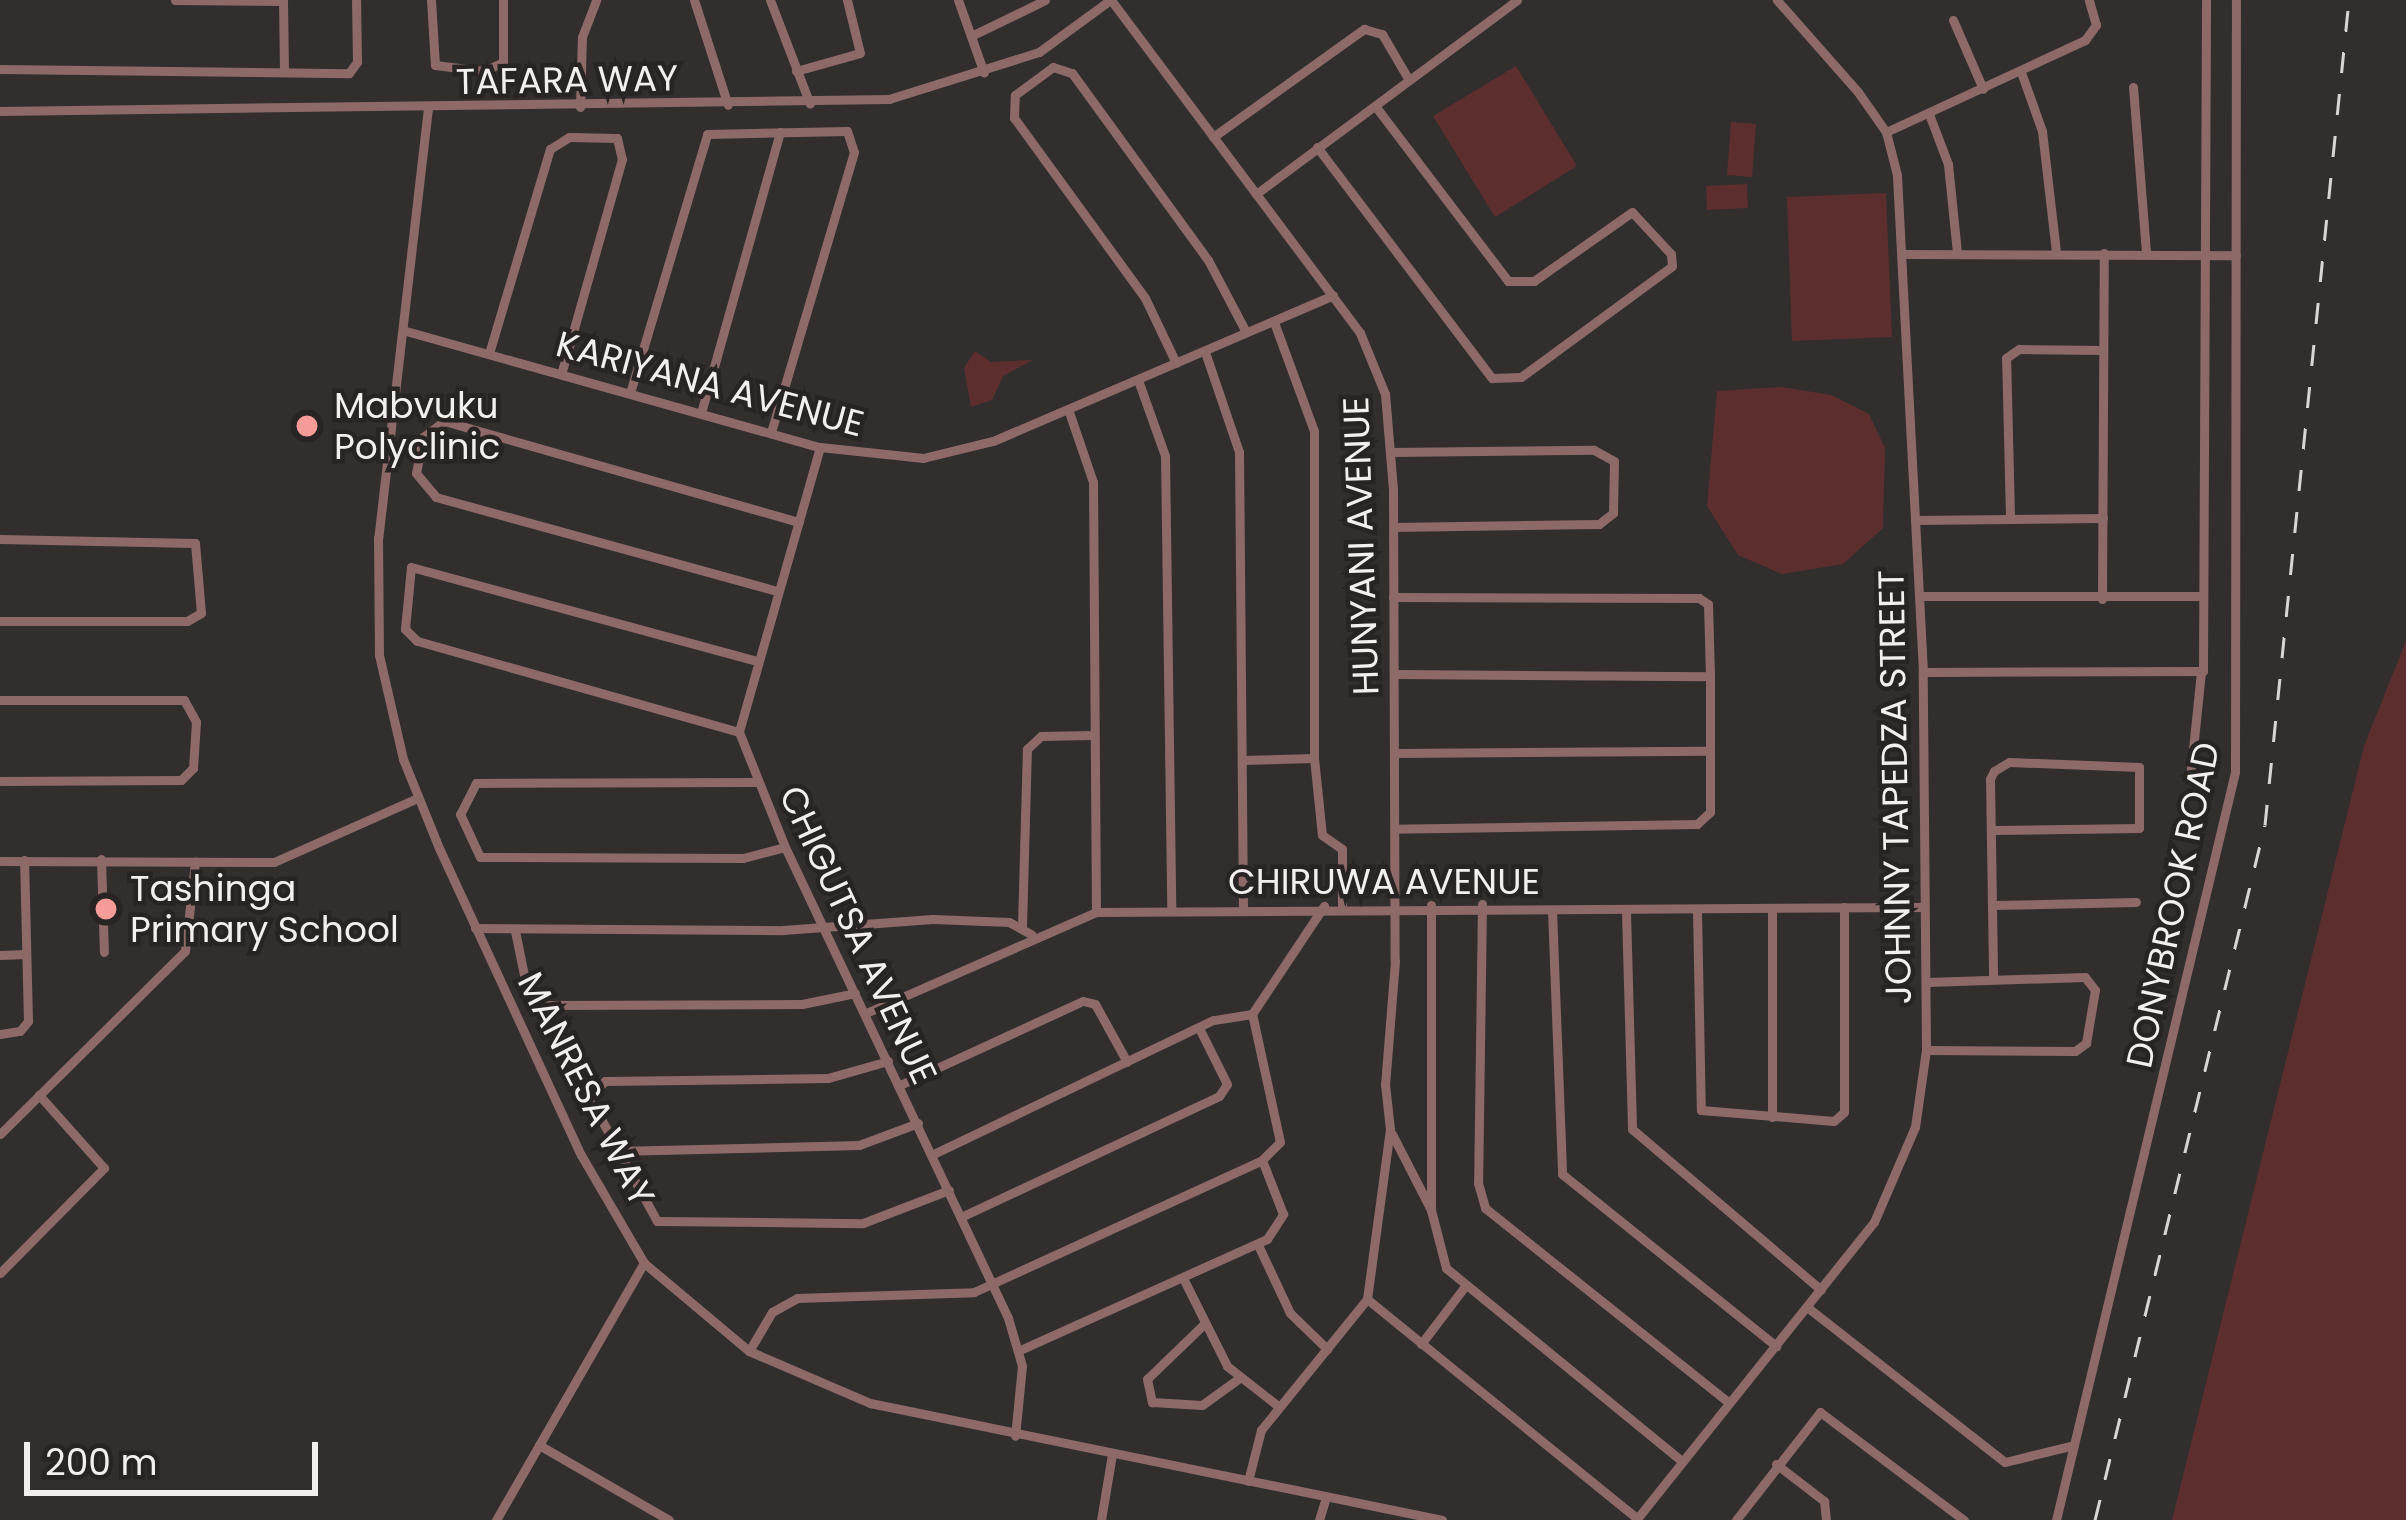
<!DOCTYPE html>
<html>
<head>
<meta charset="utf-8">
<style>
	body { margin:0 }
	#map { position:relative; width:2406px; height:1520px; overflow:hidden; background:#322e2d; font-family:Poppins,sans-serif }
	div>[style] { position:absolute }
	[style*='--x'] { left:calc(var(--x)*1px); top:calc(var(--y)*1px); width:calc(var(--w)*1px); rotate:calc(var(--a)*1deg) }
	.green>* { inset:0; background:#5c2f2e }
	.minor>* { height:9px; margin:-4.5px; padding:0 4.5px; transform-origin:4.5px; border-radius:4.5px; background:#8d6a68 }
	.rail>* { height:3px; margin-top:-1.5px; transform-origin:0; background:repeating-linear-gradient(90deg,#d9d5d5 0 21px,transparent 0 42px) }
	.dots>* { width:33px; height:33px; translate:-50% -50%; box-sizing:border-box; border:6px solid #282424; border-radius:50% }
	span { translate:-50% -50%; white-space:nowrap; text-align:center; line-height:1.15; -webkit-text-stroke:9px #282424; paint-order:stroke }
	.street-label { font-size:36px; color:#f3efef }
	.poi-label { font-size:36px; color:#f3efef }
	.left { translate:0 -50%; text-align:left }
	.scale { position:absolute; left:24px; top:1442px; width:294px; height:54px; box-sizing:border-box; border:6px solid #f3efef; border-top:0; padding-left:15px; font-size:36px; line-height:42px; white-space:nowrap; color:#f3efef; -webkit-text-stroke:9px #282424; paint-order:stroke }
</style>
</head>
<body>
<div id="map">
	<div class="green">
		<div style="clip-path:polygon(1516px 66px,1577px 166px,1495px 217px,1433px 116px)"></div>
		<div style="clip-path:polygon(1731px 122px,1756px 124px,1752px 177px,1727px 175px)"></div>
		<div style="clip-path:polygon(1747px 184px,1748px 208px,1707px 210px,1706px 186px)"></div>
		<div style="clip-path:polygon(1886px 193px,1892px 337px,1792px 341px,1787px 197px)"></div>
		<div style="clip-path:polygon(975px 351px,991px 362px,1033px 360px,1003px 376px,992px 400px,971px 407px,964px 368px)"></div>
		<div style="clip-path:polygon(1782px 387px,1831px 395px,1869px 414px,1885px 448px,1883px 528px,1843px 564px,1782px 574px,1738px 555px,1707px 506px,1717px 391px)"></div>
		<div style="clip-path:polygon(2406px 641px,2406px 1520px,2172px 1520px,2364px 746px)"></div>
	</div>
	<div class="minor">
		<div style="--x:175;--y:0;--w:108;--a:0.5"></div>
		<div style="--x:283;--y:0;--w:72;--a:89.2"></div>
		<div style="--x:431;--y:0;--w:65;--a:86.5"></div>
		<div style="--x:435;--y:65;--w:49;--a:7"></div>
		<div style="--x:484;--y:71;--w:21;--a:-25"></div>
		<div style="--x:503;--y:62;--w:62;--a:-90"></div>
		<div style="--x:694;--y:0;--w:110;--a:72.1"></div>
		<div style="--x:770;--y:0;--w:111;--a:69"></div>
		<div style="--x:958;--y:0;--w:77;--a:70.4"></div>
		<div style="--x:1111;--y:0;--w:416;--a:53.2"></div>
		<div style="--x:1360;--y:333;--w:66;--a:67.7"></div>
		<div style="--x:1385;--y:394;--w:96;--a:85.2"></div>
		<div style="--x:1393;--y:490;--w:471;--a:89.8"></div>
		<div style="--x:1395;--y:961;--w:123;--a:94.6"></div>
		<div style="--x:1385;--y:1084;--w:45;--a:83.7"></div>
		<div style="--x:1390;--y:1129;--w:172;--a:97.7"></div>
		<div style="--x:1953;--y:20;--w:75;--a:66.5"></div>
		<div style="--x:971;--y:36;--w:82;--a:-25.9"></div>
		<div style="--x:0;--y:69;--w:349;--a:0.7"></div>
		<div style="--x:349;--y:73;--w:14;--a:-54"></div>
		<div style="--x:357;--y:62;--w:62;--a:-90.9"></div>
		<div style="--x:796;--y:71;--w:66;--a:-15.7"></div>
		<div style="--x:860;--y:53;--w:55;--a:-103.8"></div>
		<div style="--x:2021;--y:72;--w:63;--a:70.4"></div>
		<div style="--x:2042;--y:131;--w:122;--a:83.4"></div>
		<div style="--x:2133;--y:87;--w:167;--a:85.5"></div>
		<div style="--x:580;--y:107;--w:70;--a:-88.4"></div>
		<div style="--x:582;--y:37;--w:40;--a:-69"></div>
		<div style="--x:428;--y:108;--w:433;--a:96.6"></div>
		<div style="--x:378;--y:538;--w:117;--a:89.5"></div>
		<div style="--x:379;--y:655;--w:107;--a:77"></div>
		<div style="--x:403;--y:759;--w:96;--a:68"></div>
		<div style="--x:439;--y:848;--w:338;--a:65.2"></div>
		<div style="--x:581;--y:1155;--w:125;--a:59.7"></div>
		<div style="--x:644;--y:1263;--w:137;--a:40"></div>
		<div style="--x:749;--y:1351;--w:132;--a:23.3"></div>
		<div style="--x:870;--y:1403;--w:584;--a:11.56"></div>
		<div style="--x:0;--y:111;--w:889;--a:-0.77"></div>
		<div style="--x:889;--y:99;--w:157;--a:-17.4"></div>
		<div style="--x:1039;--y:52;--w:88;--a:-36.2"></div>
		<div style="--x:1929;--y:114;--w:53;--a:69.2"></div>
		<div style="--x:1948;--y:164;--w:89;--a:84.2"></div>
		<div style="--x:1886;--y:132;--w:219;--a:-24.8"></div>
		<div style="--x:2085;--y:40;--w:19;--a:-54"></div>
		<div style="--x:2096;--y:25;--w:26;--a:-106"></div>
		<div style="--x:1213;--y:137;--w:186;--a:-35.6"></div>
		<div style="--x:1364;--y:29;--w:19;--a:16"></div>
		<div style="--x:1382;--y:34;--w:53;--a:59.6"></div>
		<div style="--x:1317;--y:147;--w:290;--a:52.9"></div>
		<div style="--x:1492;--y:378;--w:29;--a:-2"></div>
		<div style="--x:1521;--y:377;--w:187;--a:-36.3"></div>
		<div style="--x:1672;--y:266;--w:12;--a:-95"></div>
		<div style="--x:1671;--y:254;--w:57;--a:-132.9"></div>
		<div style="--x:1632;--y:212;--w:120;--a:144.9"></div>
		<div style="--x:1534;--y:281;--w:26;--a:180"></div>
		<div style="--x:1508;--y:281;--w:220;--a:-127.2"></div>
		<div style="--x:1256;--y:194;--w:325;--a:-36.6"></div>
		<div style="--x:1903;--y:254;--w:333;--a:0.2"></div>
		<div style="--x:406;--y:331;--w:430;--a:15.7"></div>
		<div style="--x:820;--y:447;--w:104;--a:6.1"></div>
		<div style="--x:923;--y:458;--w:72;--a:-13.7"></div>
		<div style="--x:993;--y:441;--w:370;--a:-23.2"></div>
		<div style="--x:490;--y:350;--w:210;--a:-73.4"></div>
		<div style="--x:550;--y:149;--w:22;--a:-32"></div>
		<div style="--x:569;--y:137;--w:48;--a:1.2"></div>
		<div style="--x:617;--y:138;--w:22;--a:77"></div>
		<div style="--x:622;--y:159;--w:223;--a:105.8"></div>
		<div style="--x:1205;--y:352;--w:106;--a:71.2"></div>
		<div style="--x:1239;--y:452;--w:456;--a:89.5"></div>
		<div style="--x:1176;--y:363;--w:72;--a:-115.5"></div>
		<div style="--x:1145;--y:298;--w:223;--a:-126"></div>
		<div style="--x:1014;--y:118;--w:23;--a:-88"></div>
		<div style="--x:1015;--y:95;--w:47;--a:-36.4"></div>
		<div style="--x:1053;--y:67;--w:20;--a:18"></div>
		<div style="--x:1072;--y:73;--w:231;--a:54"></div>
		<div style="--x:1208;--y:260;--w:81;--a:62.2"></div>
		<div style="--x:1138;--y:380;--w:81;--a:70.4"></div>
		<div style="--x:1165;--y:456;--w:452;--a:89.2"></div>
		<div style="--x:630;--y:393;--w:270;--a:-73.4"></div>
		<div style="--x:707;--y:134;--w:140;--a:-1.2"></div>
		<div style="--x:847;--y:131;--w:22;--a:72"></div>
		<div style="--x:854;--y:152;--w:293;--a:106.5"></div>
		<div style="--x:1068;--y:409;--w:77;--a:71.1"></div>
		<div style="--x:1093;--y:482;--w:430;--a:89.6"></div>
		<div style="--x:701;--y:413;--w:292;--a:-74.3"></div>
		<div style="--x:820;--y:447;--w:296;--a:105.9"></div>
		<div style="--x:739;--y:732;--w:124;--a:68.2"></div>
		<div style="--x:785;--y:847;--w:521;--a:64.66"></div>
		<div style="--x:1008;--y:1318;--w:50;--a:73.7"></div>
		<div style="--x:1022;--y:1366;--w:70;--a:95.7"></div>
		<div style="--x:1391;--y:452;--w:203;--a:-0.6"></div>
		<div style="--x:1594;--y:450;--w:23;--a:29"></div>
		<div style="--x:1614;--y:461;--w:52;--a:91.1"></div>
		<div style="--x:1613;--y:513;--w:18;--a:142"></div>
		<div style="--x:1599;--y:524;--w:206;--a:179.2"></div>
		<div style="--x:2010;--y:517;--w:159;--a:-91.4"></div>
		<div style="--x:2006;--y:358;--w:16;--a:-35"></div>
		<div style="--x:2019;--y:349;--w:84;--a:0.7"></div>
		<div style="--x:1915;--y:520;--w:188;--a:-0.6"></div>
		<div style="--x:0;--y:539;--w:195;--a:1.2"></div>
		<div style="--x:195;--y:543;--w:70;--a:85.1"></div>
		<div style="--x:201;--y:613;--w:16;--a:150"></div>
		<div style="--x:187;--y:621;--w:187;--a:180"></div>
		<div style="--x:777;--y:591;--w:354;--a:-164.6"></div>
		<div style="--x:436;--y:497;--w:31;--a:-130"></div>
		<div style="--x:416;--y:473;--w:37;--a:-79"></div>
		<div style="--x:423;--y:437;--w:26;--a:-37"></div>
		<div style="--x:444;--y:421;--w:369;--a:15.9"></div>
		<div style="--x:1919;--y:596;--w:282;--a:0"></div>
		<div style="--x:1393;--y:597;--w:306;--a:0.2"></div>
		<div style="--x:1699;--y:598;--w:11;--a:34"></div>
		<div style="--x:1708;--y:604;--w:72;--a:88.4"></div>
		<div style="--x:1710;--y:676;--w:136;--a:90"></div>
		<div style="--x:1710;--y:812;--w:18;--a:137"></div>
		<div style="--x:1697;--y:824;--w:302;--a:179.1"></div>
		<div style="--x:2102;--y:599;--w:346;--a:-89.7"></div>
		<div style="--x:1923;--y:672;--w:280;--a:-0.2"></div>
		<div style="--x:2203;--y:671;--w:671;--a:-89.74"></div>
		<div style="--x:1395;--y:674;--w:315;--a:0.4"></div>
		<div style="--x:0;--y:700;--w:184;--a:0"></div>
		<div style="--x:184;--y:700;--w:25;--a:61"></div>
		<div style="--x:196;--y:722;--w:46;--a:93.7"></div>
		<div style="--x:193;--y:768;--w:17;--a:135"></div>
		<div style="--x:181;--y:780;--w:181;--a:179.7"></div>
		<div style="--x:739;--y:732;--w:335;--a:-164.2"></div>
		<div style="--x:417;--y:641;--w:17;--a:-135"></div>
		<div style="--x:405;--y:629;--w:62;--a:-84.5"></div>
		<div style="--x:411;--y:567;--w:359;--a:15.2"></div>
		<div style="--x:1394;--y:753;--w:315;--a:-0.4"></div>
		<div style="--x:1314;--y:758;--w:77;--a:84.1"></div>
		<div style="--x:1322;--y:835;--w:24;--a:35"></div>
		<div style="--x:1342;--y:849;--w:57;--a:90"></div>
		<div style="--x:1242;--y:760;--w:72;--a:-1.6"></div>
		<div style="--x:1314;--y:758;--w:327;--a:-90"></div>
		<div style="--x:1314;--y:431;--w:116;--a:-110.2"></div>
		<div style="--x:2190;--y:778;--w:107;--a:-84.1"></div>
		<div style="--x:755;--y:782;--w:279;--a:179.8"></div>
		<div style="--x:476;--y:783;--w:35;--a:117"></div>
		<div style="--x:460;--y:814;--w:47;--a:65.1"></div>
		<div style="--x:480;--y:857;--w:263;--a:0.2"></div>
		<div style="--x:743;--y:858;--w:43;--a:-14.7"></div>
		<div style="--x:1993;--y:830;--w:146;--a:-0.8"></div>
		<div style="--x:2139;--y:828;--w:61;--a:-90"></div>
		<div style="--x:2139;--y:767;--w:130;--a:-177.8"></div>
		<div style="--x:2009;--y:762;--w:17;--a:149"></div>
		<div style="--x:1994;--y:771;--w:9;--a:117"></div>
		<div style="--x:1990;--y:779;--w:198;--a:89.1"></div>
		<div style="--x:101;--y:859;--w:93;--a:88.2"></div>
		<div style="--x:0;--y:861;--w:274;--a:0.2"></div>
		<div style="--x:274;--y:862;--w:158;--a:-24"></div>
		<div style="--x:1482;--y:904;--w:279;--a:90.8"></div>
		<div style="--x:1478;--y:1183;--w:26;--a:74"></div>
		<div style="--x:1485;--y:1208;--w:311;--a:38.6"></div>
		<div style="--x:1431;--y:905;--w:305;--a:90"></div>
		<div style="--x:1993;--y:905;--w:143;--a:-1.2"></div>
		<div style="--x:1552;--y:910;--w:264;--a:87.8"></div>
		<div style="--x:1562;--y:1174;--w:275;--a:38.8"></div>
		<div style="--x:1697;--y:910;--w:200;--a:88.9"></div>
		<div style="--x:1701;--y:1110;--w:133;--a:4.7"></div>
		<div style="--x:1834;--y:1121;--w:13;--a:-42"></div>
		<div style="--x:1844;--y:1112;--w:205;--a:-90"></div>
		<div style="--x:1626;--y:912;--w:217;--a:88.4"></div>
		<div style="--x:1632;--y:1129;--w:248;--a:40.4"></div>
		<div style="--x:1022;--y:926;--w:177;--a:-88.4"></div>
		<div style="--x:1027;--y:749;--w:19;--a:-43"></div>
		<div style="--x:1041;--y:736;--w:51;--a:-1.1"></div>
		<div style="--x:475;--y:928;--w:308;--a:0.4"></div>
		<div style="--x:783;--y:930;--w:150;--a:-4.2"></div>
		<div style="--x:933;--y:919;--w:76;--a:2.3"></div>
		<div style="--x:1009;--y:922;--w:26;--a:29"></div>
		<div style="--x:515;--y:931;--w:45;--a:78.4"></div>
		<div style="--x:524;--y:975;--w:37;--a:54"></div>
		<div style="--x:546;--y:1005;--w:256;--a:-0.2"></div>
		<div style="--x:802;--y:1004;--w:54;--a:-11.7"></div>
		<div style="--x:0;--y:955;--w:26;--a:-2"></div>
		<div style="--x:866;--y:1013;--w:251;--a:-23.7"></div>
		<div style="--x:1096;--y:912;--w:828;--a:-0.35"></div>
		<div style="--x:1252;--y:1014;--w:130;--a:-56.3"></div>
		<div style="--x:0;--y:1034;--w:20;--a:-9"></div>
		<div style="--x:20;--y:1031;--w:13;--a:-51"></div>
		<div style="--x:28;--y:1021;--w:161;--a:-91.4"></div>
		<div style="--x:1926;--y:1050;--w:149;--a:0.4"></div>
		<div style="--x:2075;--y:1051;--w:14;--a:-36"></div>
		<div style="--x:2086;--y:1043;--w:54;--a:-80.4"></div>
		<div style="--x:2095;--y:990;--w:16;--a:-128"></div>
		<div style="--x:2085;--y:977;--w:158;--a:178.2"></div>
		<div style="--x:888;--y:1061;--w:62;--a:164.2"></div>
		<div style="--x:828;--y:1078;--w:223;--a:179.2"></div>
		<div style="--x:605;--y:1081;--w:23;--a:135"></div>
		<div style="--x:589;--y:1097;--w:141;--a:61.3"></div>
		<div style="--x:657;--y:1221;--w:206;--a:0.6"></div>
		<div style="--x:863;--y:1223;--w:92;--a:-21"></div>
		<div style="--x:900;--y:1085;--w:201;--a:-24.7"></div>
		<div style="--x:1083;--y:1001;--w:12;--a:14"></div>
		<div style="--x:1095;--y:1004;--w:66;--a:61.1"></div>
		<div style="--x:1772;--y:1117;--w:208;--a:-90"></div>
		<div style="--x:0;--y:1134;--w:260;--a:-44.7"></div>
		<div style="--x:185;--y:951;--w:90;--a:-83.6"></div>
		<div style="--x:1392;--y:1134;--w:85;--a:62.8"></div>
		<div style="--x:1431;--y:1210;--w:60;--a:75.5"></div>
		<div style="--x:1446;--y:1268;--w:305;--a:39.3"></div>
		<div style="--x:616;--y:1151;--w:243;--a:-1.4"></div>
		<div style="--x:859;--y:1145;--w:63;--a:-20.4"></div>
		<div style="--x:963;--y:1216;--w:283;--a:-25.1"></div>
		<div style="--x:1219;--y:1096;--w:14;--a:-56"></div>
		<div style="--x:1227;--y:1084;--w:60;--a:-116.6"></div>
		<div style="--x:1258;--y:1245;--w:75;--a:64.8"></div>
		<div style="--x:1290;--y:1313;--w:52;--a:44.2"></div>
		<div style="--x:0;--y:1273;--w:148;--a:-45.3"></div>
		<div style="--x:104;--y:1168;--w:98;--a:-131.7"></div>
		<div style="--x:1184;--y:1280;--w:96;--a:63.4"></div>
		<div style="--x:1227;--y:1366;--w:65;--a:38.1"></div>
		<div style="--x:1807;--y:1307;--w:251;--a:38.1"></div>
		<div style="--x:2005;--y:1462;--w:71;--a:-13.8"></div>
		<div style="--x:1204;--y:1324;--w:79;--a:136"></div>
		<div style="--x:1147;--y:1379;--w:24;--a:78"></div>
		<div style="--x:1152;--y:1402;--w:50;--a:3.4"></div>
		<div style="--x:1202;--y:1405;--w:44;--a:-35.8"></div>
		<div style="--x:1421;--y:1344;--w:74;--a:-52.7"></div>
		<div style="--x:1020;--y:1350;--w:271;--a:-24.2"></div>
		<div style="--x:1267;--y:1239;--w:30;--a:-57"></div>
		<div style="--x:1283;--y:1214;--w:58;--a:-111.3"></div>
		<div style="--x:749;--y:1351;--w:45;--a:-59.5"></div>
		<div style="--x:772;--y:1312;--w:29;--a:-29"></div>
		<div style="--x:797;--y:1298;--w:177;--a:-1.9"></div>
		<div style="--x:974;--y:1292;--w:317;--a:-24.6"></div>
		<div style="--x:1262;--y:1160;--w:25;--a:-45"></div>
		<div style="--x:1280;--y:1142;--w:131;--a:-102.3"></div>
		<div style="--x:1252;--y:1014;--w:39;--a:171"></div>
		<div style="--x:1213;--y:1020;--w:310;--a:154.4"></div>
		<div style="--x:539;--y:1445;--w:150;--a:30"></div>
		<div style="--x:1776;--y:1464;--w:61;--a:37.6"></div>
		<div style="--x:1824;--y:1501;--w:19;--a:84"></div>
		<div style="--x:1248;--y:1481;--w:53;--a:-75.7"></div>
		<div style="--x:1261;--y:1430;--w:169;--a:-51"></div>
		<div style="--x:1367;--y:1299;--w:347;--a:39.1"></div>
		<div style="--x:496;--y:1520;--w:297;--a:-60.1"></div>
		<div style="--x:1101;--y:1520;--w:67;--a:-80.5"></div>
		<div style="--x:1319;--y:1520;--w:24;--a:-73"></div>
		<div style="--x:1636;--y:1520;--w:381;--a:-51.4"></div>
		<div style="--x:1874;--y:1222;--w:103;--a:-66.7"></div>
		<div style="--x:1915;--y:1127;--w:78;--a:-81.9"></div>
		<div style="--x:1926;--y:1050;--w:378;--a:-90.5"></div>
		<div style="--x:1923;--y:672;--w:498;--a:-93"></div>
		<div style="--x:1897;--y:175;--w:44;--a:-104.3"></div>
		<div style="--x:1886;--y:132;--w:49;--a:-125"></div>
		<div style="--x:1858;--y:92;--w:123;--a:-131.4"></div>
		<div style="--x:1736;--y:1520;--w:137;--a:-52.1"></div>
		<div style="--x:1820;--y:1412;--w:180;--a:36.9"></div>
		<div style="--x:2056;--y:1520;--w:769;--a:-76.54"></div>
		<div style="--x:2235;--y:772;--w:772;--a:-89.93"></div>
	</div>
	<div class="rail">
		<div style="--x:2095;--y:1520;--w:715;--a:-76.26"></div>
		<div style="--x:2265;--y:825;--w:829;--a:-84.19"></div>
	</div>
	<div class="dots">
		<div style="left:307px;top:426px;background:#f59b98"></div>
		<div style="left:106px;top:909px;background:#f59b98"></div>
	</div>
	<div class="street-label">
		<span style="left:567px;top:80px;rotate:-1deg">TAFARA WAY</span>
		<span style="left:710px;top:384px;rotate:15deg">KARIYANA AVENUE</span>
		<span style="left:1361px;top:546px;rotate:-92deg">HUNYANI AVENUE</span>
		<span style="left:1895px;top:787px;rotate:-91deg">JOHNNY TAPEDZA STREET</span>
		<span style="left:1384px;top:882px">CHIRUWA AVENUE</span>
		<span style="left:2173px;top:905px;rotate:-78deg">DONYBROOK ROAD</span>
		<span style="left:858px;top:935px;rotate:65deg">CHIGUTSA AVENUE</span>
		<span style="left:586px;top:1089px;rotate:63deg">MANRESA WAY</span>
	</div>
	<div class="poi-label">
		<span class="left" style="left:334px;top:426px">Mabvuku<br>Polyclinic</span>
		<span class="left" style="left:130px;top:909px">Tashinga<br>Primary School</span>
	</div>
	<div class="scale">200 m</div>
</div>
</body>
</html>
